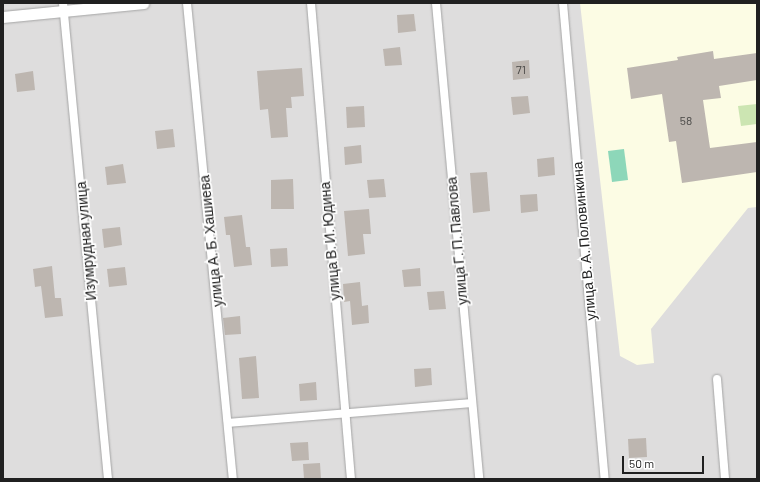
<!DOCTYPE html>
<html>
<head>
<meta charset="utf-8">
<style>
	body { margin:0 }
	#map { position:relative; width:760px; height:482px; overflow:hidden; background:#f0ede7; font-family:Barlow,sans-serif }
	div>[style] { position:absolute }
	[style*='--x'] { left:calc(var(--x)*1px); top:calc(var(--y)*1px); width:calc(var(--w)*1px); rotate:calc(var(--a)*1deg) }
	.residential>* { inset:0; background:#dedddd }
	.education>* { inset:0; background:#fcfce4 }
	.grass>* { inset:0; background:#cce5b2 }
	.pitch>* { inset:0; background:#8dd7b9 }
	.building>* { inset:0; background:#bdb6b0 }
	.roads { filter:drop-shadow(0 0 1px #a4a4a4) drop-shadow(0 0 1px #a4a4a4) }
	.minor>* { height:8px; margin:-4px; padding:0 4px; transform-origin:4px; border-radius:4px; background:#fff }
	.tertiary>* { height:11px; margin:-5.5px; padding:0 5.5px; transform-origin:5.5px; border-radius:5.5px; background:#fff }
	span { translate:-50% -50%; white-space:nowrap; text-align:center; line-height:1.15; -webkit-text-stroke:3.5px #fff; paint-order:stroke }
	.number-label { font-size:12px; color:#474644 }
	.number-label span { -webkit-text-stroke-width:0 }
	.street-label { font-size:14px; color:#202020 }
	.frame { position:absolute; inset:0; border:4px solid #202020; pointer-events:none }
	.scale { position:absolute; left:622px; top:456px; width:82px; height:18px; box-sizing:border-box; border:2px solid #202020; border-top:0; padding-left:5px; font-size:12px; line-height:14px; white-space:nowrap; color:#202020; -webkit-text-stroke:3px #fff; paint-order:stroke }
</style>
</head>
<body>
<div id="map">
	<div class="residential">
		<div style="clip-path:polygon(3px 3px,757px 3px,757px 479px,3px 479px)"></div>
	</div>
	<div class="education">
		<div style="clip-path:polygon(580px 3px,757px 3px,757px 207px,748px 208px,651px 329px,654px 363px,637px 365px,620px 356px)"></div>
	</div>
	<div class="grass">
		<div style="clip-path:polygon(757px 104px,757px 124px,741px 126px,738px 106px)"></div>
	</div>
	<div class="pitch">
		<div style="clip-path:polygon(624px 149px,628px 180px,612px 182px,608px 151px)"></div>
	</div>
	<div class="building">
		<div style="clip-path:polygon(414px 14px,416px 31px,398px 33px,397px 15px)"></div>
		<div style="clip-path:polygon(400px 47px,402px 65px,385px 66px,383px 49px)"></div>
		<div style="clip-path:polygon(713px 51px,714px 59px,757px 53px,757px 80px,719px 86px,721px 98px,703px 100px,710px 148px,757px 142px,757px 172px,682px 183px,676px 141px,669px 142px,662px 94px,631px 99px,627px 68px,678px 60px,677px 57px)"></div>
		<div style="clip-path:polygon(529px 60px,530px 78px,513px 80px,512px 62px)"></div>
		<div style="clip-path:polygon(302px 68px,304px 96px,291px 97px,292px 108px,286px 108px,288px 137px,271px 138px,268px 109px,260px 110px,257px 71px)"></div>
		<div style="clip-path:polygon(33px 71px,35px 90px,17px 92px,15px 74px)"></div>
		<div style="clip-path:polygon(528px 96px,530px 113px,513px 115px,511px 97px)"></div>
		<div style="clip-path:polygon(364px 106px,365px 127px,347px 128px,346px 107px)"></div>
		<div style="clip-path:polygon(173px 129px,175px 147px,157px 149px,155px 131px)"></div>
		<div style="clip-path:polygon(361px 145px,362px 163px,345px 165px,344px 147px)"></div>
		<div style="clip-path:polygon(554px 157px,555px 175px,538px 177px,537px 159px)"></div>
		<div style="clip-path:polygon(123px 164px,126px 183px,107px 185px,105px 167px)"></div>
		<div style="clip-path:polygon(487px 172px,490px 211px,473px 213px,470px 173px)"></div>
		<div style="clip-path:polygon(293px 179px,294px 209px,271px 209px,271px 180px)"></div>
		<div style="clip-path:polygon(384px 179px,386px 197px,369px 198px,367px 180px)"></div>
		<div style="clip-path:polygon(537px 194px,538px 211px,521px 213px,520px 195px)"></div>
		<div style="clip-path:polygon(369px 209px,371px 234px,363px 234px,365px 254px,348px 256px,344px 211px)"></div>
		<div style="clip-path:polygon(242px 215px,246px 247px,250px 247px,252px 265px,234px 267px,230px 235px,226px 235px,224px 217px)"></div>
		<div style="clip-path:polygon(120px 227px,122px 245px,104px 248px,102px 229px)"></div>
		<div style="clip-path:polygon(287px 248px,288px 266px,271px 267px,270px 249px)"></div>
		<div style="clip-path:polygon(52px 266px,55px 298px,61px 298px,63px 316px,45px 318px,41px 286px,35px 287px,33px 269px)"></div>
		<div style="clip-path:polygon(125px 267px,127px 285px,109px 287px,107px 269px)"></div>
		<div style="clip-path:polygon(420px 268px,421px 286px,404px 287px,402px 270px)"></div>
		<div style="clip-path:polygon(360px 282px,362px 306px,368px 305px,369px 323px,352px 325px,350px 301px,344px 302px,343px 284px)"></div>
		<div style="clip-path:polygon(444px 291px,446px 309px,429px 310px,427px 292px)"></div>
		<div style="clip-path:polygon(240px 316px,241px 334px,225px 335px,223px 318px)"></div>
		<div style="clip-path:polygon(256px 356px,259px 398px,242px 399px,239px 358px)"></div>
		<div style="clip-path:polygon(431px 368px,432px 385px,415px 387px,414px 369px)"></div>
		<div style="clip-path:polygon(316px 382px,317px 400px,300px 401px,299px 384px)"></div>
		<div style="clip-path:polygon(646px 438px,647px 457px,629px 458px,628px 439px)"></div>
		<div style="clip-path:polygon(308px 442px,309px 460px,292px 461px,290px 443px)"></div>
		<div style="clip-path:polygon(320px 463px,321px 479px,304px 479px,303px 464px)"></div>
	</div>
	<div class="roads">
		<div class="minor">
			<div style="--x:63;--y:3;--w:478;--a:84.6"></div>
			<div style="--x:187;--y:3;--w:478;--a:84.5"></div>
			<div style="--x:311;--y:3;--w:478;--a:85.2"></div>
			<div style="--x:436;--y:3;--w:478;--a:84.8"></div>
			<div style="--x:563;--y:3;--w:478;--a:85"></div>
			<div style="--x:717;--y:379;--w:100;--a:85.4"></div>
			<div style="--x:228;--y:423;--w:244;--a:-4.7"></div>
		</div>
		<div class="tertiary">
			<div style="--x:3;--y:17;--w:141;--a:-5.7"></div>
		</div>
	</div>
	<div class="number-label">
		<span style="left:521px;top:70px">71</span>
		<span style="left:686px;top:121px">58</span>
	</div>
	<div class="street-label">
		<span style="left:86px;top:241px;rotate:-95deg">Изумрудная улица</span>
		<span style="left:211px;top:241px;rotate:-96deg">улица А. Б. Хашиева</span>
		<span style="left:330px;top:241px;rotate:-95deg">улица В. И. Юдина</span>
		<span style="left:457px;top:241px;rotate:-95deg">улица Г. П. Павлова</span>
		<span style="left:584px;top:241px;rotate:-95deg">улица В. А. Половинкина</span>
	</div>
	<div class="frame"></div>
	<div class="scale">50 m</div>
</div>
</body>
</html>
